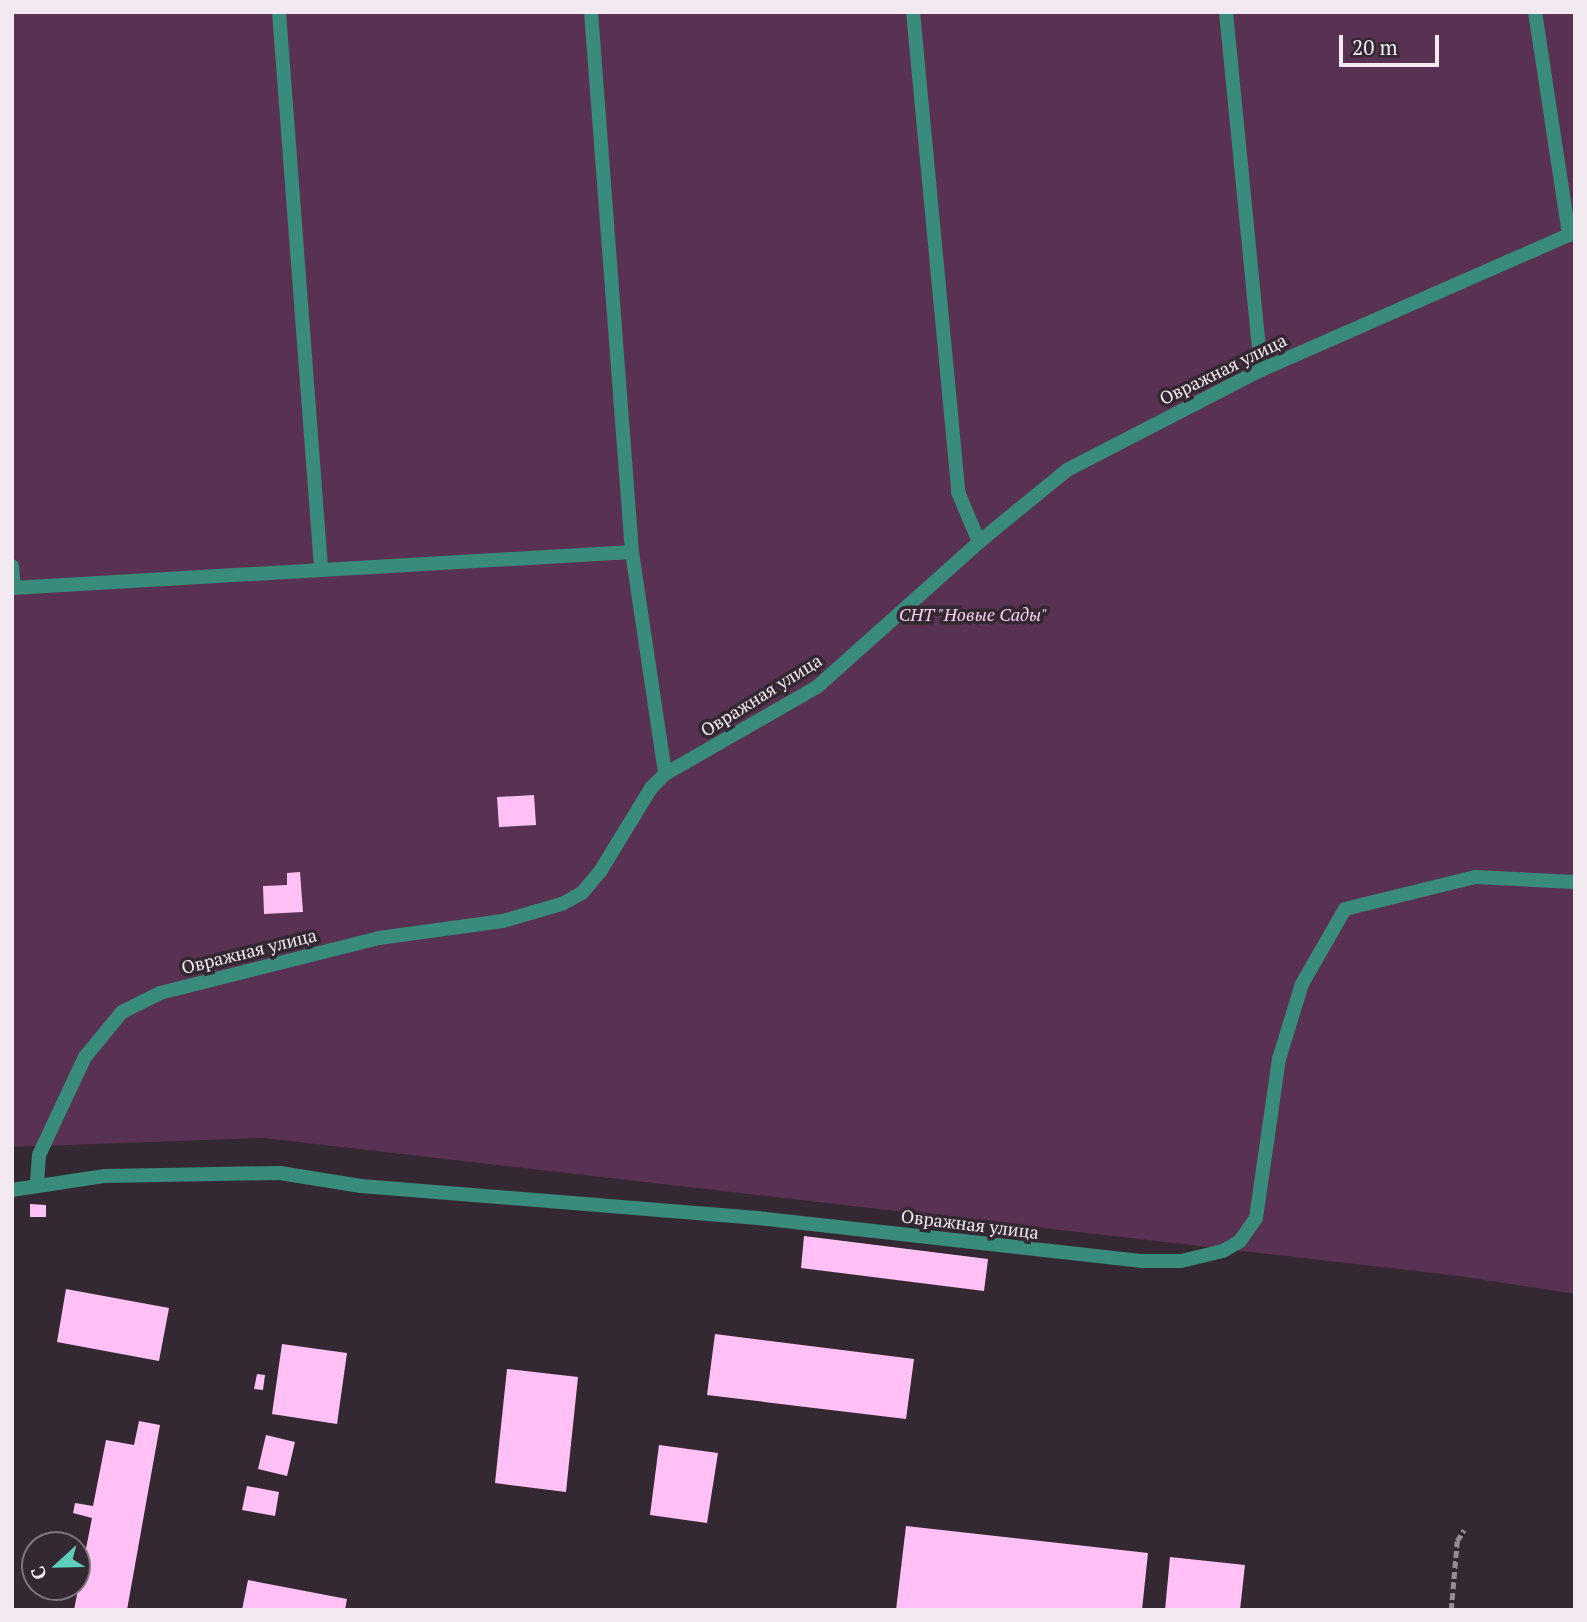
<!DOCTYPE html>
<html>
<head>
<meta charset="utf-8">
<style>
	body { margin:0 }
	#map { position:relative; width:1587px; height:1622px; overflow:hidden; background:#342832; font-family:"PT Serif",serif }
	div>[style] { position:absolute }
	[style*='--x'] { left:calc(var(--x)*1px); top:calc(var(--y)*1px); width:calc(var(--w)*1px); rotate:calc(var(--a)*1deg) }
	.green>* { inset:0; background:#583153 }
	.building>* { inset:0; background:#ffc0f6 }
	.path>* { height:4.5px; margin-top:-2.25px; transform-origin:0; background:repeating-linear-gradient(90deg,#968c94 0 7px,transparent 0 10.5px) }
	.service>* { height:14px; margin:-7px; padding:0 7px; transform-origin:7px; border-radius:7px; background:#398b7c }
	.minor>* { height:14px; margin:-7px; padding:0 7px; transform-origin:7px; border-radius:7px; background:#398b7c }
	span { translate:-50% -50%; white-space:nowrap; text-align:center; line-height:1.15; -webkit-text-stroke:7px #342832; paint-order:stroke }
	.street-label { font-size:18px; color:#f2eaf0 }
	.park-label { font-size:18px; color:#f6ceef; font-style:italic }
	.frame { position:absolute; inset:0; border:14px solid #f2eaf0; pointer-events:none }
	.north { position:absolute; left:21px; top:1531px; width:70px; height:70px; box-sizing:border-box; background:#342832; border:2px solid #80767e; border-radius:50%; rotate:248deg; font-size:19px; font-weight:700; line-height:28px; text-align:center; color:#f2eaf0 }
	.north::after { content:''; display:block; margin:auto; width:24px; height:32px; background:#5dceb9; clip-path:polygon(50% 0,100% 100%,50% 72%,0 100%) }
	.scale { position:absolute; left:1339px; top:35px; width:100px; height:32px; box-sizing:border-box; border:4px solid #f2eaf0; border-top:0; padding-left:9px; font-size:21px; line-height:24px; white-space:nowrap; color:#f2eaf0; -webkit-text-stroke:5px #342832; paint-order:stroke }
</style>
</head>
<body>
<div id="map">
	<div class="green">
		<div style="clip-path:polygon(12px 12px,1575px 12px,1575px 1294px,1459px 1276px,264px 1138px,12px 1147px)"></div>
	</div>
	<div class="building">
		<div style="clip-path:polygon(534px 795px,536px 825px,499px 827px,497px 797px)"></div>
		<div style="clip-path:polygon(300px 872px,303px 912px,264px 914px,263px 886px,287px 885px,287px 873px)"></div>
		<div style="clip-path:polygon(30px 1204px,46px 1205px,46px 1217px,30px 1217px)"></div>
		<div style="clip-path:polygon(804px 1236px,988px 1259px,984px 1291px,801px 1268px)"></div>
		<div style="clip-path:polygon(66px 1289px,169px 1308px,159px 1361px,57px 1342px)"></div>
		<div style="clip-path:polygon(715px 1334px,914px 1359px,906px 1419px,707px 1395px)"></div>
		<div style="clip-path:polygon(282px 1344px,347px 1353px,337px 1424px,272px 1414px)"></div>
		<div style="clip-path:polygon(507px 1369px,578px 1377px,566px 1492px,495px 1483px)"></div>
		<div style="clip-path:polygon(257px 1374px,265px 1375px,263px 1390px,254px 1389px)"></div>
		<div style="clip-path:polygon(139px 1421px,160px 1425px,127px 1610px,74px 1610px,92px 1518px,73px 1513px,75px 1503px,93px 1506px,106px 1440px,134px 1445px)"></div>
		<div style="clip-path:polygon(266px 1435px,295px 1442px,287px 1476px,258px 1469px)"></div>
		<div style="clip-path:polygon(659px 1445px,718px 1453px,707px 1523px,650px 1515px)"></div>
		<div style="clip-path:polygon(247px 1486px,279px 1492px,275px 1516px,242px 1510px)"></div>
		<div style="clip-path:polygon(906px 1526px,1148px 1553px,1142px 1610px,896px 1610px)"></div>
		<div style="clip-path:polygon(1170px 1557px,1245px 1565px,1240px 1610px,1165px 1610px)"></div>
		<div style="clip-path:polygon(248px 1580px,347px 1599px,345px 1610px,242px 1610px)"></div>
	</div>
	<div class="path">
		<div style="--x:1451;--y:1610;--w:69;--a:-85"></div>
		<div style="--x:1457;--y:1541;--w:13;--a:-58"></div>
	</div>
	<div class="service">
		<div style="--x:279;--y:12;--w:558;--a:85.68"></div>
		<div style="--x:591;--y:12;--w:542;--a:85.66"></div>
		<div style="--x:632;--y:552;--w:224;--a:81.5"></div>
		<div style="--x:913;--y:12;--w:482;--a:84.6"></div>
		<div style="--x:958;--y:492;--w:54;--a:67.2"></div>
		<div style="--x:1226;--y:12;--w:360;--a:84.4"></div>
		<div style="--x:1535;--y:12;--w:226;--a:81.3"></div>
		<div style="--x:12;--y:566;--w:22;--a:85"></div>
		<div style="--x:12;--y:588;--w:621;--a:-3.32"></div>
		<div style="--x:1256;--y:1218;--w:161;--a:-81.8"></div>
		<div style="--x:1279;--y:1059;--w:78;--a:-73"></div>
		<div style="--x:1302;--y:984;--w:86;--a:-60.2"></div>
		<div style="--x:1345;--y:909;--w:134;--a:-13.8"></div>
		<div style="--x:1475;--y:877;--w:100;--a:2.9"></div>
	</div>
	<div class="minor">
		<div style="--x:37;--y:1183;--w:28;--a:-86"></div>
		<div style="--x:39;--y:1155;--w:108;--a:-64.9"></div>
		<div style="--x:85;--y:1057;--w:58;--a:-50.6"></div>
		<div style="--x:122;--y:1012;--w:42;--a:-26.6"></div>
		<div style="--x:160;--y:993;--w:226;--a:-14.1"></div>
		<div style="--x:379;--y:938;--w:125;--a:-7.8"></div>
		<div style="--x:503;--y:921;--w:61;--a:-16.1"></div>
		<div style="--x:562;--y:904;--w:23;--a:-29"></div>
		<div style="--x:582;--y:893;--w:30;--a:-50"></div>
		<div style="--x:601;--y:870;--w:96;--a:-58.6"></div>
		<div style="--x:651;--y:788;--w:20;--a:-45"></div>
		<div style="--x:665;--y:774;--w:175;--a:-29.8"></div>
		<div style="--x:817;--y:687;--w:217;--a:-41.8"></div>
		<div style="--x:979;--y:542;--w:114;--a:-39.3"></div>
		<div style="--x:1067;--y:470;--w:218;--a:-27.3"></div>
		<div style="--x:1261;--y:370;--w:343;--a:-23.7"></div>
		<div style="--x:12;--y:1190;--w:94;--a:-8.6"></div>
		<div style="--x:105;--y:1176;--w:175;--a:-1"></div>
		<div style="--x:280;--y:1173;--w:82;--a:9.1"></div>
		<div style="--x:361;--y:1186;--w:398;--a:4.6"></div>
		<div style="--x:758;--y:1218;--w:387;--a:6.4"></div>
		<div style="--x:1143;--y:1261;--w:38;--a:0"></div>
		<div style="--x:1181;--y:1261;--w:43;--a:-13.4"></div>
		<div style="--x:1223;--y:1251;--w:20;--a:-30"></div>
		<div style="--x:1240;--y:1241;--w:28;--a:-55"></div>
	</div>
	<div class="street-label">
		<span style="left:1223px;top:369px;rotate:-26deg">Овражная улица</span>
		<span style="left:761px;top:695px;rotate:-32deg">Овражная улица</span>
		<span style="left:249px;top:951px;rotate:-14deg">Овражная улица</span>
		<span style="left:970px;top:1224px;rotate:7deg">Овражная улица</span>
	</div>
	<div class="park-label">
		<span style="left:973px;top:614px">СНТ "Новые Сады"</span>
	</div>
	<div class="frame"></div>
	<div class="north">С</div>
	<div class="scale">20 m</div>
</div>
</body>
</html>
